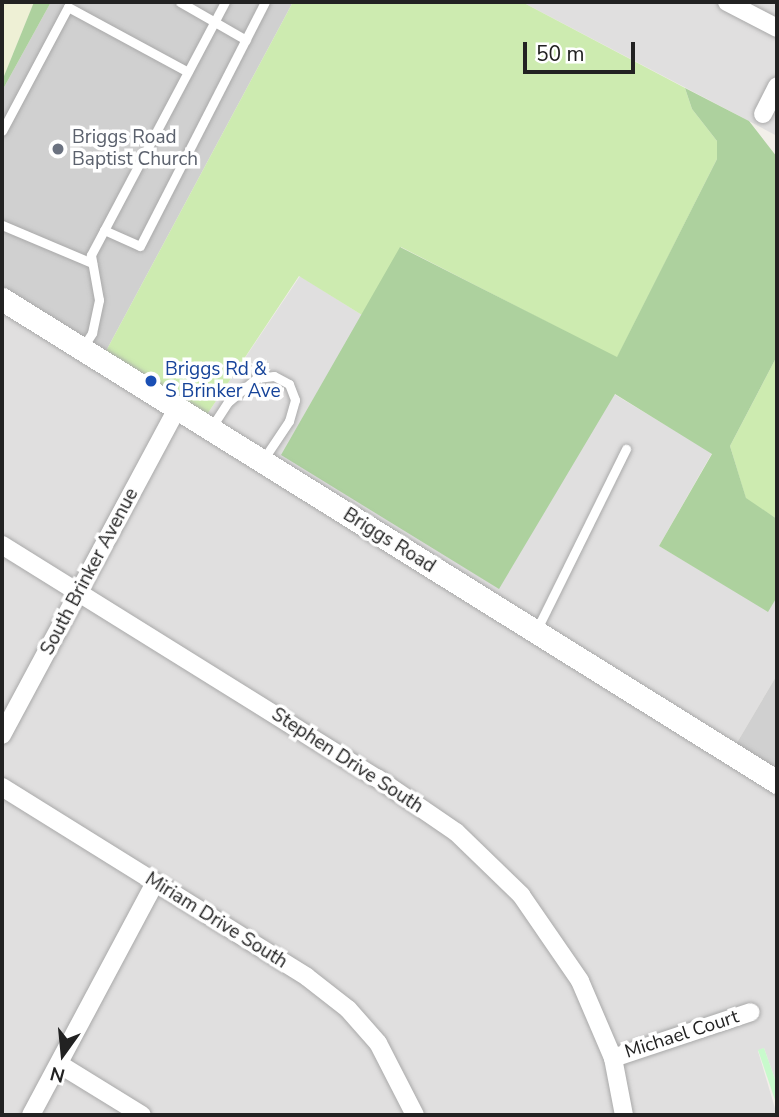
<!DOCTYPE html>
<html>
<head>
<meta charset="utf-8">
<style>
	body { margin:0 }
	#map { position:relative; width:779px; height:1117px; overflow:hidden; background:#f2efe9; font-family:"Nunito Sans",sans-serif }
	div>[style] { position:absolute }
	[style*='--x'] { left:calc(var(--x)*1px); top:calc(var(--y)*1px); width:calc(var(--w)*1px); rotate:calc(var(--a)*1deg) }
	.residential>* { inset:0; background:#e0dfdf }
	.religious>* { inset:0; background:#d0d0d0 }
	.farmland>* { inset:0; background:#eef0d5 }
	.grass>* { inset:0; background:#cdebb0 }
	.forest>* { inset:0; background:#add19e }
	.park>* { inset:0; background:#c8facc }
	.roads { filter:drop-shadow(0 0 2px #a9a9a9) drop-shadow(0 0 2px #a9a9a9) }
	.service>* { height:9px; margin:-4.5px; padding:0 4.5px; transform-origin:4.5px; border-radius:4.5px; background:#fff }
	.minor>* { height:18px; margin:-9px; padding:0 9px; transform-origin:9px; border-radius:9px; background:#fff }
	.tertiary>* { height:23px; margin:-11.5px; padding:0 11.5px; transform-origin:11.5px; border-radius:11.5px; background:#fff }
	.dots>* { width:19px; height:19px; translate:-50% -50%; box-sizing:border-box; border:4px solid #fff; border-radius:50% }
	span { translate:-50% -50%; white-space:nowrap; text-align:center; line-height:1.15; -webkit-text-stroke:7px #fff; paint-order:stroke }
	.worship-label { font-size:19px; color:#5b616d }
	.left { translate:0 -50%; text-align:left }
	.transit-label { font-size:19px; color:#164399 }
	.street-label { font-size:19px; color:#222 }
	.frame { position:absolute; inset:0; border:4px solid #222; pointer-events:none }
	.north { position:absolute; left:28px; top:1019px; width:70px; height:70px; -webkit-text-stroke:5px #fff; paint-order:stroke; rotate:195deg; font-size:19px; font-weight:700; line-height:28px; text-align:center; color:#222 }
	.north::after { content:''; display:block; margin:auto; width:24px; height:32px; background:#222; clip-path:polygon(50% 0,100% 100%,50% 72%,0 100%) }
	.scale { position:absolute; left:523px; top:42px; width:112px; height:32px; box-sizing:border-box; border:4px solid #222; border-top:0; padding-left:9px; font-size:21px; line-height:24px; white-space:nowrap; color:#222; -webkit-text-stroke:5px #fff; paint-order:stroke }
</style>
</head>
<body>
<div id="map">
	<div class="residential">
		<div style="clip-path:polygon(522px 2px,777px 2px,777px 136px,749px 121px)"></div>
		<div style="clip-path:polygon(300px 276px,362px 315px,282px 455px,499px 588px,614px 394px,712px 453px,659px 546px,768px 611px,777px 597px,777px 675px,735px 746px,777px 773px,777px 1085px,764px 1048px,758px 1051px,777px 1115px,2px 1115px,2px 289px,206px 416px)"></div>
	</div>
	<div class="religious">
		<div style="clip-path:polygon(51px 2px,293px 2px,105px 353px,2px 289px,2px 91px)"></div>
		<div style="clip-path:polygon(777px 675px,777px 773px,735px 746px)"></div>
	</div>
	<div class="farmland">
		<div style="clip-path:polygon(2px 2px,34px 2px,2px 81px)"></div>
	</div>
	<div class="grass">
		<div style="clip-path:polygon(293px 2px,522px 2px,685px 88px,692px 109px,717px 141px,717px 159px,617px 358px,401px 247px,362px 315px,299px 276px,206px 416px,105px 353px)"></div>
		<div style="clip-path:polygon(777px 356px,777px 519px,746px 499px,730px 446px)"></div>
	</div>
	<div class="forest">
		<div style="clip-path:polygon(34px 2px,51px 2px,2px 91px,2px 81px)"></div>
		<div style="clip-path:polygon(685px 88px,749px 121px,777px 157px,777px 356px,730px 446px,746px 498px,777px 519px,777px 597px,768px 612px,659px 546px,712px 454px,615px 394px,499px 589px,281px 455px,400px 247px,617px 357px,717px 159px,717px 141px,692px 109px)"></div>
	</div>
	<div class="park">
		<div style="clip-path:polygon(764px 1048px,777px 1085px,777px 1106px,758px 1050px)"></div>
	</div>
	<div class="roads">
		<div class="service">
			<div style="--x:180;--y:2;--w:76;--a:29.9"></div>
			<div style="--x:2;--y:131;--w:140;--a:-62"></div>
			<div style="--x:68;--y:7;--w:136;--a:28.4"></div>
			<div style="--x:2;--y:225;--w:98;--a:22.9"></div>
			<div style="--x:104;--y:230;--w:39;--a:24"></div>
			<div style="--x:140;--y:246;--w:274;--a:-62.9"></div>
			<div style="--x:83;--y:347;--w:17;--a:-57"></div>
			<div style="--x:92;--y:333;--w:34;--a:-78"></div>
			<div style="--x:99;--y:300;--w:46;--a:-100.1"></div>
			<div style="--x:91;--y:255;--w:286;--a:-62.1"></div>
			<div style="--x:211;--y:428;--w:31;--a:-57"></div>
			<div style="--x:228;--y:402;--w:38;--a:-40"></div>
			<div style="--x:257;--y:378;--w:17;--a:-7"></div>
			<div style="--x:274;--y:376;--w:17;--a:28"></div>
			<div style="--x:289;--y:384;--w:17;--a:69"></div>
			<div style="--x:295;--y:400;--w:22;--a:106"></div>
			<div style="--x:289;--y:421;--w:47;--a:123.7"></div>
			<div style="--x:537;--y:629;--w:201;--a:-63.7"></div>
		</div>
		<div class="minor">
			<div style="--x:727;--y:2;--w:56;--a:27.5"></div>
			<div style="--x:763;--y:114;--w:31;--a:-63"></div>
			<div style="--x:2;--y:545;--w:441;--a:31.9"></div>
			<div style="--x:377;--y:778;--w:96;--a:34.4"></div>
			<div style="--x:456;--y:832;--w:91;--a:44.1"></div>
			<div style="--x:521;--y:895;--w:104;--a:55.5"></div>
			<div style="--x:580;--y:981;--w:84;--a:66.8"></div>
			<div style="--x:613;--y:1058;--w:58;--a:79.1"></div>
			<div style="--x:2;--y:735;--w:370;--a:-61.8"></div>
			<div style="--x:2;--y:787;--w:359;--a:31.9"></div>
			<div style="--x:307;--y:977;--w:52;--a:38"></div>
			<div style="--x:348;--y:1009;--w:45;--a:48.6"></div>
			<div style="--x:378;--y:1043;--w:81;--a:62.8"></div>
			<div style="--x:613;--y:1058;--w:145;--a:-18.4"></div>
			<div style="--x:59;--y:1064;--w:97;--a:31.6"></div>
			<div style="--x:31;--y:1115;--w:263;--a:-61.9"></div>
		</div>
		<div class="tertiary">
			<div style="--x:2;--y:299;--w:913;--a:31.93"></div>
		</div>
	</div>
	<div class="dots">
		<div style="left:58px;top:149px;background:#6b7280"></div>
		<div style="left:151px;top:381px;background:#1a4fb4"></div>
	</div>
	<div class="worship-label">
		<span class="left" style="left:72px;top:149px">Briggs Road<br>Baptist Church</span>
	</div>
	<div class="transit-label">
		<span class="left" style="left:165px;top:381px">Briggs Rd &amp;<br>S Brinker Ave</span>
	</div>
	<div class="street-label">
		<span style="left:389px;top:541px;rotate:32deg">Briggs Road</span>
		<span style="left:90px;top:572px;rotate:-62deg">South Brinker Avenue</span>
		<span style="left:347px;top:761px;rotate:33deg">Stephen Drive South</span>
		<span style="left:216px;top:921px;rotate:32deg">Miriam Drive South</span>
		<span style="left:682px;top:1035px;rotate:-18deg">Michael Court</span>
	</div>
	<div class="frame"></div>
	<div class="north">N</div>
	<div class="scale">50 m</div>
</div>
</body>
</html>
